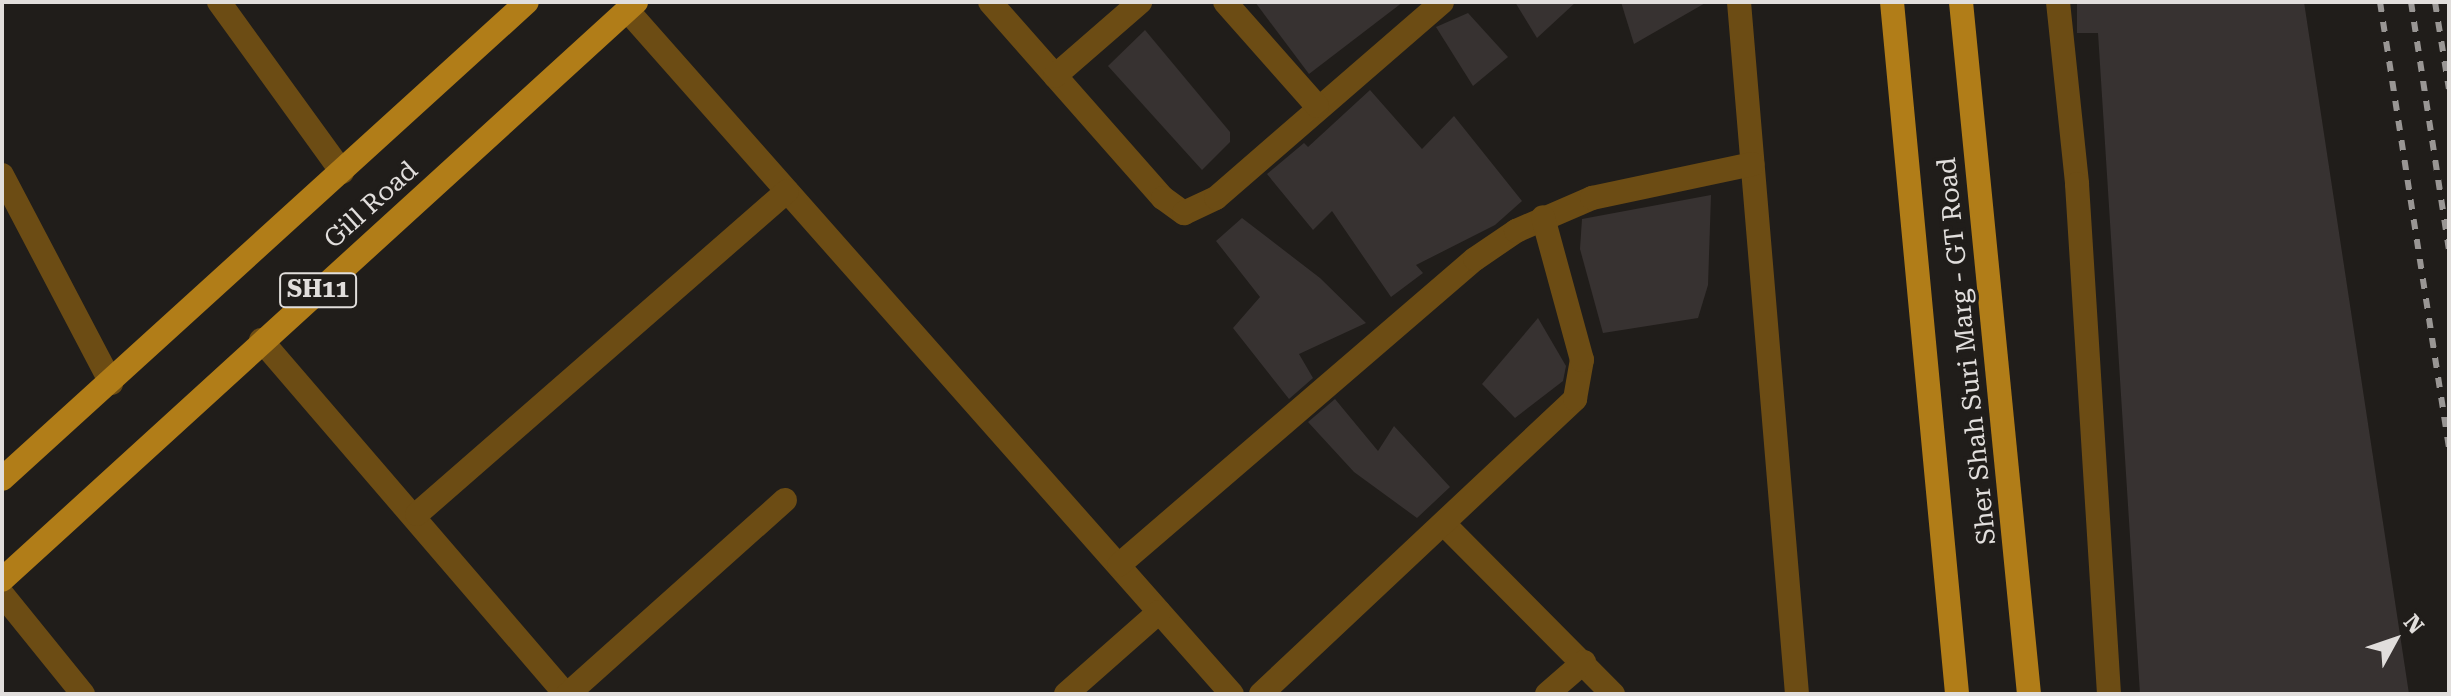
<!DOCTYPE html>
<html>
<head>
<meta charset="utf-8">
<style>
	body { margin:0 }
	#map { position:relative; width:2451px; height:696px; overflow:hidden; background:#201d1a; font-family:"Roboto Serif",serif }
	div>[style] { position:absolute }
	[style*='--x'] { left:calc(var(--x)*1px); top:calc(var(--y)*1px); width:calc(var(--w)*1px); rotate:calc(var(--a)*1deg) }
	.building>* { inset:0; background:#373231 }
	.street>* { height:24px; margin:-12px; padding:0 12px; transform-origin:12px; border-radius:12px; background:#6c4c14 }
	.primary>* { height:24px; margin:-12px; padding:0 12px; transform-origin:12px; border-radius:12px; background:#b17d18 }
	.rail>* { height:6px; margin-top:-3px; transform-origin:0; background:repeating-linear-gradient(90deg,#999694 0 10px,transparent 0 20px) }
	span { translate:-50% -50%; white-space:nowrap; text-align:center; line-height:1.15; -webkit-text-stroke:7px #201d1a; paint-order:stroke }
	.shield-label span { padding:2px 6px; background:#201d1a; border:2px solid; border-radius:6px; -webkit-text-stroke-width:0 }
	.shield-label { font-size:24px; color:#e1dedc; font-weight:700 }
	.street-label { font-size:26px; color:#e1dedc }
	.frame { position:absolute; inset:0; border:4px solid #e1dedc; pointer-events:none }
	.north { position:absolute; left:2355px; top:600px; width:80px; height:80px; -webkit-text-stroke:6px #201d1a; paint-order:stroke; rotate:50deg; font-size:22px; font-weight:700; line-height:32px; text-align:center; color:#e1dedc }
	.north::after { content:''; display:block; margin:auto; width:28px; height:36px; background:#e1dedc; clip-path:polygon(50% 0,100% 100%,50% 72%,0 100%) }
</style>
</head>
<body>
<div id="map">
	<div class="building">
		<div style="clip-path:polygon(1255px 2px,1403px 2px,1309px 74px)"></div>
		<div style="clip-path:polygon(1515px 2px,1576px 2px,1537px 38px)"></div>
		<div style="clip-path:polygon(1621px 2px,1707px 2px,1634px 44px)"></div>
		<div style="clip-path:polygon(2077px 2px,2304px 2px,2409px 694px,2140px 694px,2098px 33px,2077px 33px)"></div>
		<div style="clip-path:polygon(1468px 13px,1508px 57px,1473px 86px,1436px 27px)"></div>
		<div style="clip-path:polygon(1145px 30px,1230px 132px,1230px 142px,1202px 170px,1108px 66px)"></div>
		<div style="clip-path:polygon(1370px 90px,1422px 149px,1454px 116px,1522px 201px,1495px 225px,1416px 265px,1423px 273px,1391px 297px,1332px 211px,1313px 230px,1267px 174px,1304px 143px,1308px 147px)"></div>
		<div style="clip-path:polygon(1711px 195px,1708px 285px,1698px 318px,1603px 333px,1580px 249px,1582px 219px)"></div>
		<div style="clip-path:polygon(1242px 218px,1320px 278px,1366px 323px,1299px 354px,1313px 378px,1289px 399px,1233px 328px,1260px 297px,1216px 241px)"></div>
		<div style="clip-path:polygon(1538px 318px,1566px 366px,1563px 381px,1515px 418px,1482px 384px)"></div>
		<div style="clip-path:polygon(1335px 399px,1378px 451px,1394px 426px,1450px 487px,1417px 518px,1354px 472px,1308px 422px)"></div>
	</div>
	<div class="street">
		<div style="--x:219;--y:2;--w:210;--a:54.1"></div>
		<div style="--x:990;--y:2;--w:261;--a:48.6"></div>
		<div style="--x:1163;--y:198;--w:26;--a:36"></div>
		<div style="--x:1184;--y:213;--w:35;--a:-25"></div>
		<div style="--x:1216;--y:198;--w:299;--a:-40.9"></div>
		<div style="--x:1225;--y:2;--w:139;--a:48.5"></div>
		<div style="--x:1739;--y:2;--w:694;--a:85.21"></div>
		<div style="--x:2058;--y:2;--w:183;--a:84"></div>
		<div style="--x:2077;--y:184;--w:511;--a:86.41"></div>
		<div style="--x:627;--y:10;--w:913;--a:48.51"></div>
		<div style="--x:1055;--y:76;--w:113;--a:-41"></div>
		<div style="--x:2;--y:175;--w:235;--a:62.3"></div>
		<div style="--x:261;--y:340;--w:467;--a:49.3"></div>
		<div style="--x:417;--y:514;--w:491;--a:-41.1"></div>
		<div style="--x:1446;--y:526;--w:237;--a:45.2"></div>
		<div style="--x:1119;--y:565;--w:469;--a:-40.7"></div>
		<div style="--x:1475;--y:259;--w:50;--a:-34.3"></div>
		<div style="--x:1516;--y:231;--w:83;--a:-23.5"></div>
		<div style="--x:1592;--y:198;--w:164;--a:-12"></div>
		<div style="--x:2;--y:594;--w:129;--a:51"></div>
		<div style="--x:568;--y:694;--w:291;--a:-41.8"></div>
		<div style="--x:1066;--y:694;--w:124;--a:-41.4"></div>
		<div style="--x:1261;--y:694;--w:431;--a:-43.2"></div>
		<div style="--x:1575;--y:399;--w:40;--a:-80"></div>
		<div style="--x:1582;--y:360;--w:148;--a:-105.3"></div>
		<div style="--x:1547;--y:694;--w:49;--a:-40.9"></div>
	</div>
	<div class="primary">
		<div style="--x:1892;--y:2;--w:695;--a:84.63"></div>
		<div style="--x:1961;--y:2;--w:695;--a:84.39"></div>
		<div style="--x:2;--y:479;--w:709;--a:-42.26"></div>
		<div style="--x:2;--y:580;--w:858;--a:-42.35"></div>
	</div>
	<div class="rail">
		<div style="--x:2380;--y:2;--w:452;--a:81.2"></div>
		<div style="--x:2411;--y:2;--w:250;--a:81.3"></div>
		<div style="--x:2435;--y:2;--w:88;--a:80.9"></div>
	</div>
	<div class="shield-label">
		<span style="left:318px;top:290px">SH11</span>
	</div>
	<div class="street-label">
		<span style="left:371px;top:205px;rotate:-42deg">Gill Road</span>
		<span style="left:1967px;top:351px;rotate:-96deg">Sher Shah Suri Marg - GT Road</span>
	</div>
	<div class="frame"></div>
	<div class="north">N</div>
</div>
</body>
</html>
